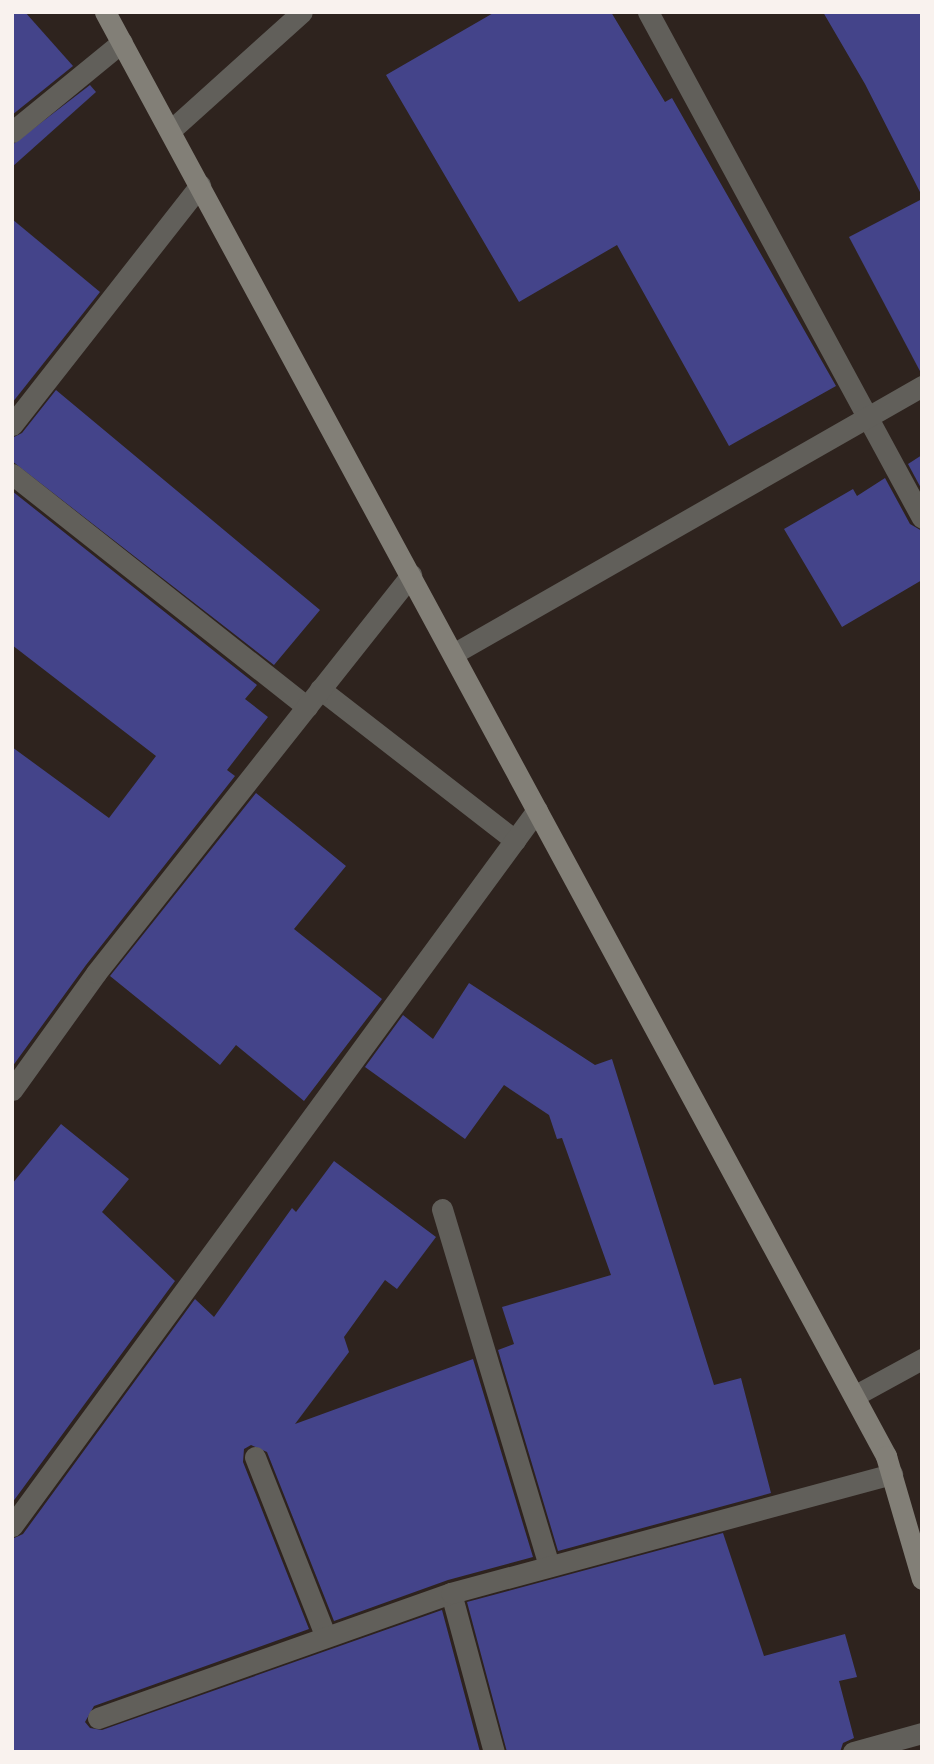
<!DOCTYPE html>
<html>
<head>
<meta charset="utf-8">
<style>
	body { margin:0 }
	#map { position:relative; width:934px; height:1764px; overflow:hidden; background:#2e231e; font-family:"Libre Baskerville",serif }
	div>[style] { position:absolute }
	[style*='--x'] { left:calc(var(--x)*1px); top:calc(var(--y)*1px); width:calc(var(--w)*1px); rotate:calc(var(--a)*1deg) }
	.building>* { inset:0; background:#44448a }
	.street>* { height:21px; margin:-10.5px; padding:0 10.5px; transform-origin:10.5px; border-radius:10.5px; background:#615f5a }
	.secondary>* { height:21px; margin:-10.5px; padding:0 10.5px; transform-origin:10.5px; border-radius:10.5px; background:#827f77 }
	span { translate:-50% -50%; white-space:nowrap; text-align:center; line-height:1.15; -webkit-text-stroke:7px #120d0b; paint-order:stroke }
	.frame { position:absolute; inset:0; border:14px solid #f9f2ee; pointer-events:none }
</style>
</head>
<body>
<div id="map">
	<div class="building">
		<div style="clip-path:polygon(12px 12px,25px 12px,73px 66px,12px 115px)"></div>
		<div style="clip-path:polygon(495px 12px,611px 12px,665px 102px,672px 98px,836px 386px,729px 446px,617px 245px,519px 302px,386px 75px)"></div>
		<div style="clip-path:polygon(823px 12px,922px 12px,922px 196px,865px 84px)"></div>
		<div style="clip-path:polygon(90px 85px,96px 92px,12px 167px,12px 145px)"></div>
		<div style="clip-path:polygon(922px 199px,922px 373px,921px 373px,849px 237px)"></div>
		<div style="clip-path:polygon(12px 219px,100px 292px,12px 403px)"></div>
		<div style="clip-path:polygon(56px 390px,320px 610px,274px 665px,12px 461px,12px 438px,22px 433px)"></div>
		<div style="clip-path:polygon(922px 455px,922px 490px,908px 464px)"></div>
		<div style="clip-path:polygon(885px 478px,910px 524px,922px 531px,922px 580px,842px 627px,784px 529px,853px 489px,857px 496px)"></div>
		<div style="clip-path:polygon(12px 491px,257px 685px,245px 699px,268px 717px,227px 770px,235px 776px,86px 965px,12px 1067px,12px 747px,109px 818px,156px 756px,12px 645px)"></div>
		<div style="clip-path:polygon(256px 793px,346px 866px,294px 929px,382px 999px,304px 1101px,236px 1045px,220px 1065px,110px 976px)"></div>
		<div style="clip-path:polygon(469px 983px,595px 1065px,612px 1059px,714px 1385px,741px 1378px,771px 1493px,558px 1551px,498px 1350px,514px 1344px,502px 1307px,611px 1275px,562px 1138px,557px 1139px,549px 1115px,504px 1085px,465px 1139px,365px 1067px,403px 1015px,433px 1039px)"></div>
		<div style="clip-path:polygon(61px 1124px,129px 1179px,102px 1212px,175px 1281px,12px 1503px,12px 1184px)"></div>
		<div style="clip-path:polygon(334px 1161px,436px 1237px,397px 1289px,385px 1280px,344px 1337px,349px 1352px,295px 1424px,473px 1359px,533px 1557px,448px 1580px,334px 1621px,267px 1452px,251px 1445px,244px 1449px,243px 1462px,309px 1629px,94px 1706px,85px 1722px,90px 1728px,102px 1730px,442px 1610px,480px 1752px,12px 1752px,12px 1539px,23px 1534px,195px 1299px,214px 1317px,292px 1208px,296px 1212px)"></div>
		<div style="clip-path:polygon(723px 1533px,764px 1656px,845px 1634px,857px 1677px,839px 1681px,854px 1738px,843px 1743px,840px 1752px,507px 1752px,467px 1602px)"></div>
	</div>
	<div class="street">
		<div style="--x:648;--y:12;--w:575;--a:61.56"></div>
		<div style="--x:171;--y:130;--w:176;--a:-42"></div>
		<div style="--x:12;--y:132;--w:142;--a:-39.3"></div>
		<div style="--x:12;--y:425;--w:305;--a:-51.9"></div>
		<div style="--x:12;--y:474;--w:376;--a:38.3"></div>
		<div style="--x:453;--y:654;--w:540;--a:-29.74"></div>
		<div style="--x:320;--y:689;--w:247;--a:37.8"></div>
		<div style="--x:12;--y:1090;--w:144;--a:-54.3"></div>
		<div style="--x:96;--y:973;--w:508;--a:-51.64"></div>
		<div style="--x:442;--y:1209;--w:373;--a:73.3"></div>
		<div style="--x:854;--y:1396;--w:77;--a:-28.6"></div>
		<div style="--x:255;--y:1457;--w:193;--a:68.5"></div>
		<div style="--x:12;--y:1526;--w:888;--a:-53.75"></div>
		<div style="--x:451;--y:1593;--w:165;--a:74.9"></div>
		<div style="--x:98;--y:1718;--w:374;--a:-19.5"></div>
		<div style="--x:451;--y:1593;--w:457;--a:-15.1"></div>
		<div style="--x:853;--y:1752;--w:72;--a:-15.4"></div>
	</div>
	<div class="secondary">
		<div style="--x:105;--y:12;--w:1642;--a:61.59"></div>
		<div style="--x:886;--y:1456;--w:128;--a:73.7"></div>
	</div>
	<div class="frame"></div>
</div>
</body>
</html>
